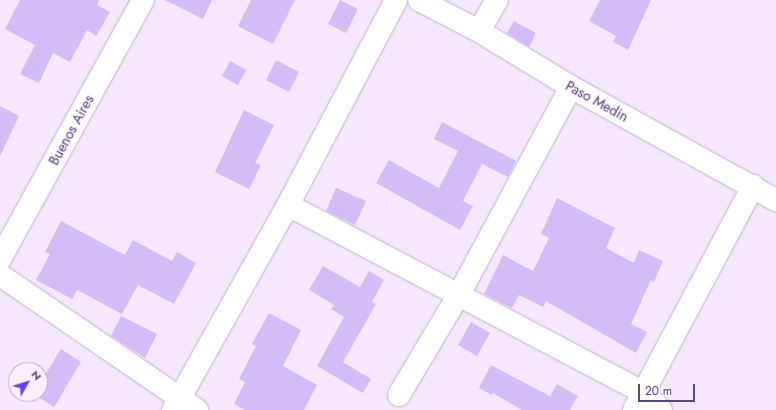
<!DOCTYPE html>
<html>
<head>
<meta charset="utf-8">
<style>
	body { margin:0 }
	#map { position:relative; width:776px; height:410px; overflow:hidden; background:#f5e8fe; font-family:Jost,sans-serif }
	div>[style] { position:absolute }
	[style*='--x'] { left:calc(var(--x)*1px); top:calc(var(--y)*1px); width:calc(var(--w)*1px); rotate:calc(var(--a)*1deg) }
	.building>* { inset:0; background:#d2bdf7 }
	.roads { filter:drop-shadow(0 0 1px #c1b1d7) drop-shadow(0 0 1px #c1b1d7) }
	.minor>* { height:22px; margin:-11px; padding:0 11px; transform-origin:11px; border-radius:11px; background:#fff }
	span { translate:-50% -50%; white-space:nowrap; text-align:center; line-height:1.15; -webkit-text-stroke:3px #f9f0ff; paint-order:stroke }
	.street-label { font-size:14px; color:#59487c }
	.north { position:absolute; left:8px; top:362px; width:40px; height:40px; box-sizing:border-box; background:#f9f0ff; border:1px solid #b9adcb; border-radius:50%; rotate:51deg; font-size:11px; font-weight:700; line-height:16px; text-align:center; color:#59487c }
	.north::after { content:''; display:block; margin:auto; width:14px; height:18px; background:#6542f3; clip-path:polygon(50% 0,100% 100%,50% 72%,0 100%) }
	.scale { position:absolute; left:638px; top:384px; width:57px; height:18px; box-sizing:border-box; border:2px solid #59487c; border-top:0; padding-left:5px; font-size:12px; line-height:14px; white-space:nowrap; color:#59487c; -webkit-text-stroke:3px #f9f0ff; paint-order:stroke }
</style>
</head>
<body>
<div id="map">
	<div class="building">
		<div style="clip-path:polygon(20px 0,99px 0,97px 5px,110px 12px,96px 36px,87px 30px,70px 62px,53px 53px,39px 83px,20px 74px,35px 45px,5px 29px)"></div>
		<div style="clip-path:polygon(165px 0,212px 0,203px 19px)"></div>
		<div style="clip-path:polygon(251px 0,295px 0,273px 44px,238px 26px)"></div>
		<div style="clip-path:polygon(340px 0,358px 9px,346px 33px,328px 24px)"></div>
		<div style="clip-path:polygon(600px 0,651px 0,628px 50px,613px 42px,616px 36px,589px 21px)"></div>
		<div style="clip-path:polygon(514px 21px,536px 33px,529px 47px,507px 33px)"></div>
		<div style="clip-path:polygon(276px 60px,299px 72px,289px 92px,266px 80px)"></div>
		<div style="clip-path:polygon(230px 61px,246px 70px,238px 85px,222px 76px)"></div>
		<div style="clip-path:polygon(0 106px,19px 116px,0 156px)"></div>
		<div style="clip-path:polygon(244px 110px,274px 125px,255px 163px,261px 165px,249px 189px,215px 172px)"></div>
		<div style="clip-path:polygon(442px 122px,516px 161px,508px 177px,482px 164px,463px 201px,473px 206px,460px 230px,376px 183px,389px 160px,439px 188px,458px 151px,434px 139px)"></div>
		<div style="clip-path:polygon(336px 188px,366px 201px,355px 225px,326px 211px)"></div>
		<div style="clip-path:polygon(557px 198px,615px 228px,606px 248px,634px 263px,639px 250px,663px 261px,654px 282px,651px 280px,631px 324px,647px 332px,636px 353px,546px 301px,543px 307px,519px 295px,512px 308px,484px 294px,503px 255px,533px 271px,549px 238px,541px 234px)"></div>
		<div style="clip-path:polygon(61px 221px,125px 255px,133px 240px,172px 261px,177px 252px,196px 263px,174px 304px,138px 285px,122px 314px,77px 290px,72px 299px,36px 280px,50px 254px,45px 252px)"></div>
		<div style="clip-path:polygon(323px 266px,360px 287px,369px 271px,384px 280px,372px 302px,376px 304px,343px 362px,371px 379px,363px 393px,317px 366px,344px 317px,331px 309px,334px 305px,309px 290px)"></div>
		<div style="clip-path:polygon(269px 313px,301px 330px,283px 366px,317px 385px,304px 410px,245px 410px,234px 404px,245px 382px,239px 379px,256px 346px,252px 344px)"></div>
		<div style="clip-path:polygon(121px 316px,157px 334px,145px 358px,111px 336px)"></div>
		<div style="clip-path:polygon(471px 322px,490px 333px,477px 356px,458px 345px)"></div>
		<div style="clip-path:polygon(61px 349px,81px 362px,54px 407px,40px 398px,40px 383px)"></div>
		<div style="clip-path:polygon(491px 365px,550px 396px,557px 384px,578px 396px,570px 409px,572px 410px,522px 410px,493px 393px,492px 395px,479px 388px)"></div>
	</div>
	<div class="roads">
		<div class="minor">
			<div style="--x:419;--y:0;--w:68;--a:27.3"></div>
			<div style="--x:479;--y:31;--w:108;--a:31.3"></div>
			<div style="--x:571;--y:87;--w:234;--a:28.9"></div>
			<div style="--x:479;--y:31;--w:36;--a:-60"></div>
			<div style="--x:288;--y:205;--w:403;--a:27.8"></div>
			<div style="--x:644;--y:393;--w:24;--a:45"></div>
			<div style="--x:0;--y:259;--w:296;--a:-61.1"></div>
			<div style="--x:0;--y:275;--w:239;--a:34.4"></div>
			<div style="--x:399;--y:395;--w:115;--a:-59.2"></div>
			<div style="--x:458;--y:296;--w:238;--a:-61.6"></div>
			<div style="--x:173;--y:410;--w:235;--a:-60.7"></div>
			<div style="--x:288;--y:205;--w:232;--a:-62.2"></div>
			<div style="--x:634;--y:410;--w:254;--a:-62"></div>
		</div>
	</div>
	<div class="street-label">
		<span style="left:597px;top:101px;rotate:29deg">Paso Medin</span>
		<span style="left:71px;top:130px;rotate:-61deg">Buenos Aires</span>
	</div>
	<div class="north">N</div>
	<div class="scale">20 m</div>
</div>
</body>
</html>
